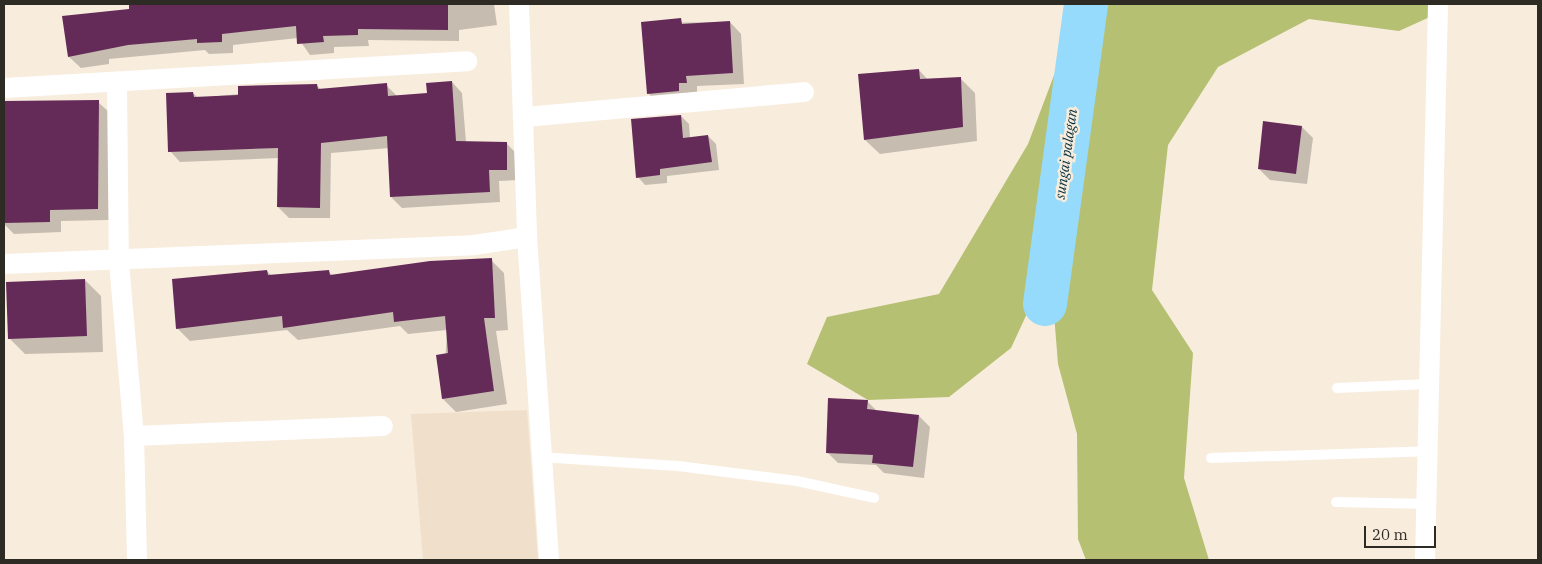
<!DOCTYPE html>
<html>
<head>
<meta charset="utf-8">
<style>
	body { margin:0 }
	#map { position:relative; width:1542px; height:564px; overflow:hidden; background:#f8ecdd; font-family:"IBM Plex Serif",serif }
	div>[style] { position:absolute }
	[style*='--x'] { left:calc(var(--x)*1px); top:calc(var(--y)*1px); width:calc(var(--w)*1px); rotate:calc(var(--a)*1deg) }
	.built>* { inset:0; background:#f0e0cb }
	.forest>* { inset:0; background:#b5c072 }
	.shadow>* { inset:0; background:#0003 }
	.river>* { height:44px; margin:-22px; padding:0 22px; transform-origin:22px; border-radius:22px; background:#96dbfb }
	.building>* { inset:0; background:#652b58 }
	.service>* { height:10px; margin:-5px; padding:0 5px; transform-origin:5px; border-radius:5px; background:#fff }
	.minor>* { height:20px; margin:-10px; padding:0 10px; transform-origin:10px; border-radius:10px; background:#fff }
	span { translate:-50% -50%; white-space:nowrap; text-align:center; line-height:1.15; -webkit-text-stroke:5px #f8ecdd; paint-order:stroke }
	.water-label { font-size:14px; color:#042f3f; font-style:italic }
	.frame { position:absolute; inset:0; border:5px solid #2e2a24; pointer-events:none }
	.scale { position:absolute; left:1364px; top:526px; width:72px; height:22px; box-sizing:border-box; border:2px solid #2e2a24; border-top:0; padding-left:6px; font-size:15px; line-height:18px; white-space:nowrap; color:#2e2a24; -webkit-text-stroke:4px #f8ecdd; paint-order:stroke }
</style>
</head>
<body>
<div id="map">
	<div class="built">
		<div style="clip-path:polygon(527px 410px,538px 560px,423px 560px,411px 414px)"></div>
	</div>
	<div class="forest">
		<div style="clip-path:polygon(1081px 4px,1432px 4px,1432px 16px,1399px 31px,1309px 19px,1218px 67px,1168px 145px,1152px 290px,1193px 353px,1184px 478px,1209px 560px,1086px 560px,1078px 539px,1077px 434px,1058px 364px,1050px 264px,1011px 348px,949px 397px,868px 400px,807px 364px,827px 317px,939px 294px,1028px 144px)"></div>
	</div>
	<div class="shadow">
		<div style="clip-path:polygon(146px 4px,494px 4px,497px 25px,459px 30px,459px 41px,368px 40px,369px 46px,334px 47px,334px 53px,310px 55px,298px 38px,233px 45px,233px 53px,209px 54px,205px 50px,109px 59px,109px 64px,81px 68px,69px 57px,63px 17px,131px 10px,130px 5px)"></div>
		<div style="clip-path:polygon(730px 22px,741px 34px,744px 84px,697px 86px,697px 93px,660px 105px,649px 94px,643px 23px)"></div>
		<div style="clip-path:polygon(919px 70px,928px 80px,960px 78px,975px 93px,977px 141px,880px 154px,865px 140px)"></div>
		<div style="clip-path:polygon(452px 82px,462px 93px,466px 142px,506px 143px,517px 154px,518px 180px,499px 181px,500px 202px,402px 208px,391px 197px,389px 148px,331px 153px,330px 218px,289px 218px,278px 207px,279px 158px,180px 162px,170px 151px,193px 93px,198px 98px,317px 86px,322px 90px,386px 85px,397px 96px,428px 94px)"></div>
		<div style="clip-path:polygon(98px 102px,110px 113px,109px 220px,61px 221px,61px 232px,14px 234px,4px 224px,4px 103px)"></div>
		<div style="clip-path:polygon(681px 116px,689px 124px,690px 138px,708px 136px,716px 144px,719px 170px,667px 176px,667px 183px,645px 185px,638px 177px)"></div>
		<div style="clip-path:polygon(1302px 127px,1313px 138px,1307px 184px,1270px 180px,1259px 169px)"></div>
		<div style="clip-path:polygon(491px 260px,504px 273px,508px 330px,496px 331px,507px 404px,456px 412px,443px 399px,447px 330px,408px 334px,400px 326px,298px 340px,287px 330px,190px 341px,177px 328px,267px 271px,272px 276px,329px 272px,333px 276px)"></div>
		<div style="clip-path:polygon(85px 280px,101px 296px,103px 352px,25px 354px,9px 338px)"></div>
		<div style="clip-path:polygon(867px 401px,877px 411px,919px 416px,930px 427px,924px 478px,884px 473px,876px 465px,838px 463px,827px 452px)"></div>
	</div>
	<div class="river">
		<div style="--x:1045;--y:304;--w:303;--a:-82.2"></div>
	</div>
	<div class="building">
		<div style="clip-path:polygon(129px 4px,448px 4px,448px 30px,358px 29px,358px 35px,323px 36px,324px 42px,297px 44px,296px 26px,222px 34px,222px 42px,197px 43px,197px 39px,128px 45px,68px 57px,62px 16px,129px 9px)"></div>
		<div style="clip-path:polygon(681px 18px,682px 24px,730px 21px,733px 73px,686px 76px,687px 83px,679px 83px,679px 91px,647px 94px,641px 22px)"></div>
		<div style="clip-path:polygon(919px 69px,920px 79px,961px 77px,963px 127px,864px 140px,858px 74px)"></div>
		<div style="clip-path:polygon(452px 81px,456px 141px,507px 142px,507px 170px,489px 170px,490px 192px,390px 197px,387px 136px,321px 143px,320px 208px,277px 207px,278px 148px,168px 152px,166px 93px,193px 92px,194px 97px,238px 95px,238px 86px,317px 84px,318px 89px,387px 83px,388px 96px,427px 93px,426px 83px)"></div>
		<div style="clip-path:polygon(99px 100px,98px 209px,50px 210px,50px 222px,4px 223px,4px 101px)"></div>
		<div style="clip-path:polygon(681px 115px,683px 138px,708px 135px,712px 162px,660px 169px,660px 175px,636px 178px,631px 119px)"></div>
		<div style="clip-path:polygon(1263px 121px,1302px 126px,1296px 174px,1258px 169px)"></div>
		<div style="clip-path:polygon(492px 258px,495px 318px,484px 318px,494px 391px,442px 399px,436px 355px,448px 353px,445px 316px,394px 322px,393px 312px,283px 328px,282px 316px,176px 329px,172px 279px,267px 270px,268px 275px,329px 270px,330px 275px,430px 261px)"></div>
		<div style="clip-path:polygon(85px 279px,87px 336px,8px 339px,6px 282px)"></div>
		<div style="clip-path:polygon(828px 398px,868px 400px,867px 409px,919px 415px,913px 467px,872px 463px,873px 455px,826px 453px)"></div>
	</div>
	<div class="service">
		<div style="--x:1337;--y:388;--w:92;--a:-2.5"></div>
		<div style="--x:540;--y:457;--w:138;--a:3.7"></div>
		<div style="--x:678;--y:466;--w:120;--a:7.2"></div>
		<div style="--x:797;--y:481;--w:79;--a:12.4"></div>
		<div style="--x:1211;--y:458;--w:217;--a:-1.8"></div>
		<div style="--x:1336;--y:502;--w:91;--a:1.3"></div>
	</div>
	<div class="minor">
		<div style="--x:519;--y:4;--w:233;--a:88"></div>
		<div style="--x:527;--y:237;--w:324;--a:86.1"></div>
		<div style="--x:117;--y:84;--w:178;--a:89.4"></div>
		<div style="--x:119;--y:262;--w:175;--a:85.1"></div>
		<div style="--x:134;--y:436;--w:124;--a:88.6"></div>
		<div style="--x:4;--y:88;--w:464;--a:-3.3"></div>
		<div style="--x:525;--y:117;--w:280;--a:-5.1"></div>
		<div style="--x:4;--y:264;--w:470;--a:-2.3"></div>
		<div style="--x:474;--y:245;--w:54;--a:-8.6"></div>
		<div style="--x:134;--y:436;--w:249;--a:-2.3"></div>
		<div style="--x:1425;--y:560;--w:556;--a:-88.66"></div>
	</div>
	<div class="water-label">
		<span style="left:1066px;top:154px;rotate:-82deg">sungai palagan</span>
	</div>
	<div class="frame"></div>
	<div class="scale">20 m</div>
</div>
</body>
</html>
